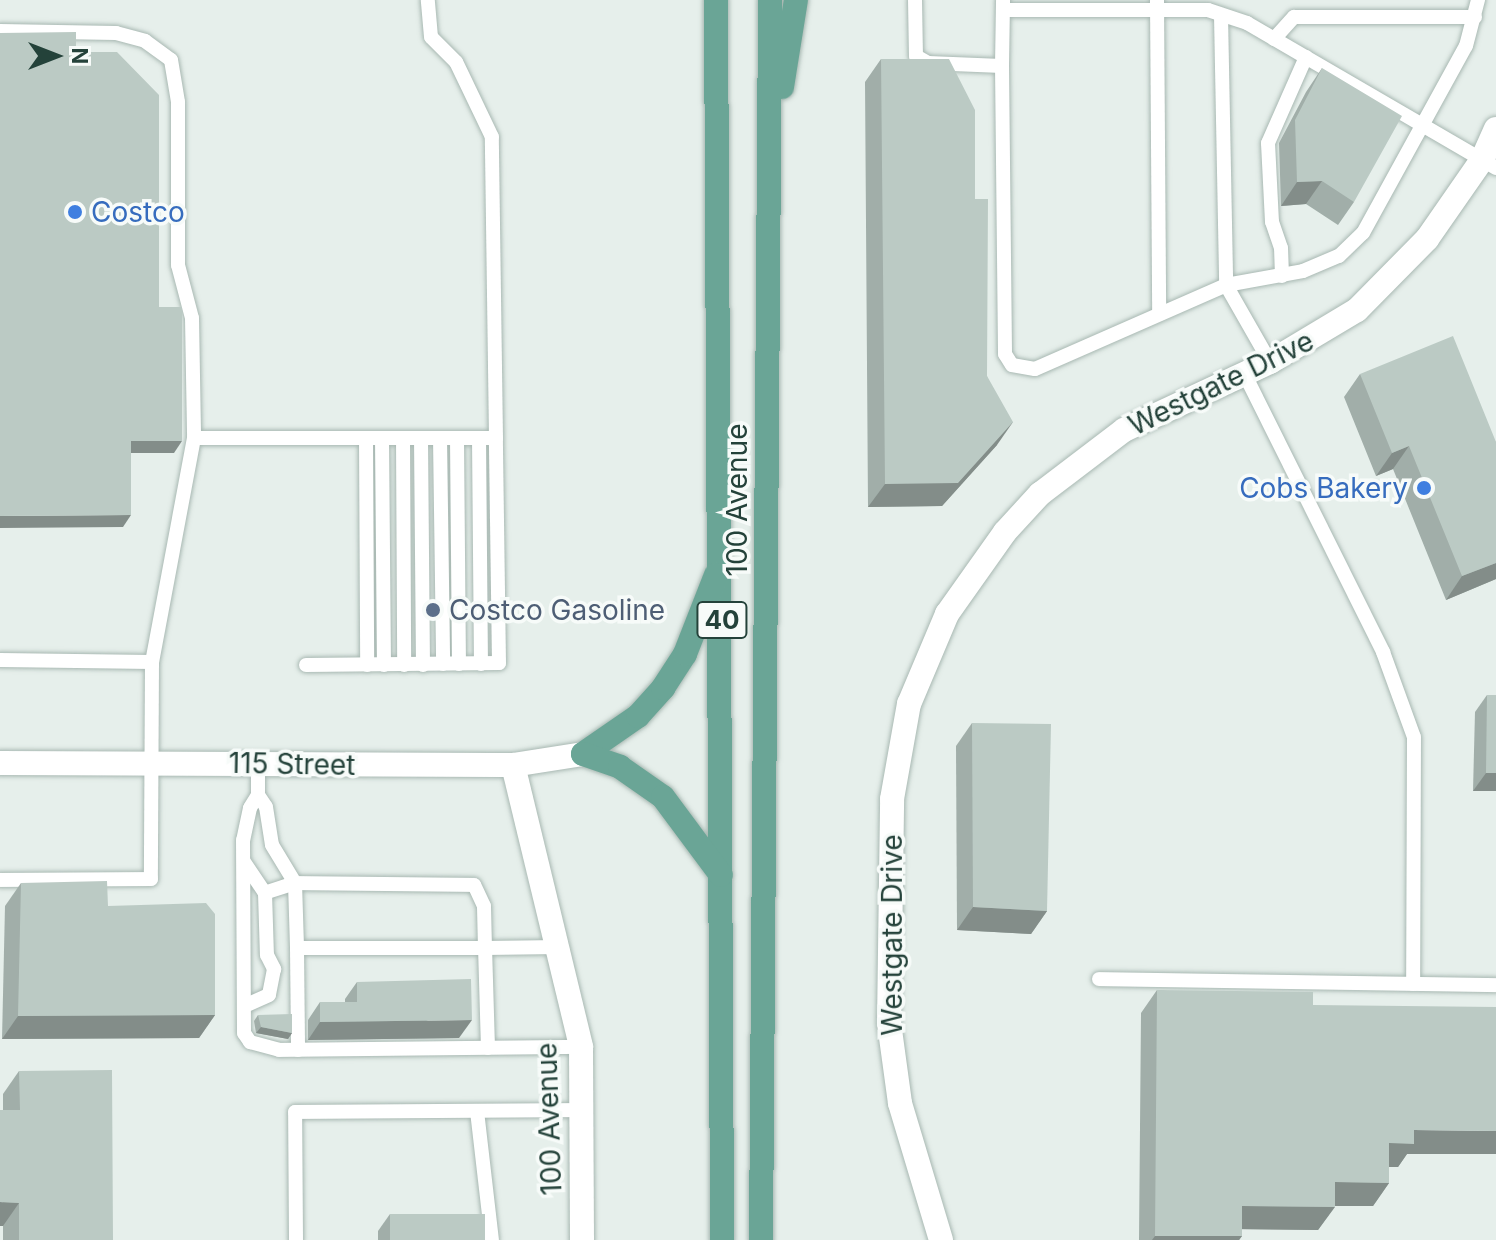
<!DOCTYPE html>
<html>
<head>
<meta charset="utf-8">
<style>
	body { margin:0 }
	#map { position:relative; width:1496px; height:1240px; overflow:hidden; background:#e6efeb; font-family:Inter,sans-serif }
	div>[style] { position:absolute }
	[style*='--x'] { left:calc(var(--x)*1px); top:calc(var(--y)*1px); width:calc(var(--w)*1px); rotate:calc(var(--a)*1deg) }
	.roads { filter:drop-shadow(0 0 2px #a8b8b2) drop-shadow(0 0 2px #a8b8b2) }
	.service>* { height:14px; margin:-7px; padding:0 7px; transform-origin:7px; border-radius:7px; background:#fff }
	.minor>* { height:24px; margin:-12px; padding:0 12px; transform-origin:12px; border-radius:12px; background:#fff }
	.tertiary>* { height:24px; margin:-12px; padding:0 12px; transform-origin:12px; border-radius:12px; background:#fff }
	.primary>* { height:24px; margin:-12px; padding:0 12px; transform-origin:12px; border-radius:12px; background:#6aa596 }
	.wall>* { inset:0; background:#a1aea9 }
	.shaded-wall>* { inset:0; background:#838d89 }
	.building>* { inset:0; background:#bbcac4 }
	.dots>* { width:22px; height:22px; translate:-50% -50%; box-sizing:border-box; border:4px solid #f7fbf9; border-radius:50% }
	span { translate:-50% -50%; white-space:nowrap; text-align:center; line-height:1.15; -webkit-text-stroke:7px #f7fbf9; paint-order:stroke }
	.shield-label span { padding:2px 6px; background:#f7fbf9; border:2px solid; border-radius:6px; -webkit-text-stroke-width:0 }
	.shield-label { font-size:26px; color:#24423a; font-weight:700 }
	.shop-label { font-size:28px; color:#366cbe }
	.left { translate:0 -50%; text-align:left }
	.right { translate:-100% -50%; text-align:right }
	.street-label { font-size:28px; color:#24423a }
	.service-label { font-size:28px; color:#4e5e75 }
	.north { position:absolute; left:16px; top:16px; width:80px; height:80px; -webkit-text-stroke:6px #f7fbf9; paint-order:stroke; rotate:90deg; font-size:22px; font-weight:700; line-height:32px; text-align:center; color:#24423a }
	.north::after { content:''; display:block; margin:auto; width:28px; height:36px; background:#24423a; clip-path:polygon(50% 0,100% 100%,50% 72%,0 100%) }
</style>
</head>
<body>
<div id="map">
	<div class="roads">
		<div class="service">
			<div style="--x:915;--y:0;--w:56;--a:89"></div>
			<div style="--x:916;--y:56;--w:14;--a:30"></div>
			<div style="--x:928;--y:63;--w:74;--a:2.3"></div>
			<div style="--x:1002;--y:66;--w:66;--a:-89.1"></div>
			<div style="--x:1157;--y:0;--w:314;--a:89.6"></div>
			<div style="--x:1003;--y:10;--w:205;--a:0"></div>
			<div style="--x:1208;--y:10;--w:41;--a:18.4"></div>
			<div style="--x:1247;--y:23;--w:288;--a:30.2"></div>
			<div style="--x:1221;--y:15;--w:270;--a:88.9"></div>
			<div style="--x:1226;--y:285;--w:78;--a:-10.3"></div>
			<div style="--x:1303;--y:271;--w:39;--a:-23"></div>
			<div style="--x:1339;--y:256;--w:33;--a:-44"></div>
			<div style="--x:1363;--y:233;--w:213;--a:-61.2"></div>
			<div style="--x:1466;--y:46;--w:48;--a:-75.4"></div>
			<div style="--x:0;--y:31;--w:116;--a:1"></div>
			<div style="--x:116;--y:33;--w:30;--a:15"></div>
			<div style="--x:145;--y:41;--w:32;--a:36"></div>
			<div style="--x:171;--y:60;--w:43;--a:80.5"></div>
			<div style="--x:178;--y:102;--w:163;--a:90"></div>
			<div style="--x:178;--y:265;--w:55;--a:75.2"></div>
			<div style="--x:192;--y:318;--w:120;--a:89"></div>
			<div style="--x:194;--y:438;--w:228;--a:100.6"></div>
			<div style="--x:1274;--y:39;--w:30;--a:-48"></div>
			<div style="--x:1294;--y:17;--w:181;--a:0"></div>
			<div style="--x:1002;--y:66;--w:288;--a:89.4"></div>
			<div style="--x:1005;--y:354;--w:13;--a:58"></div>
			<div style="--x:1012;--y:365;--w:23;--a:10"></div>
			<div style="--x:1035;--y:369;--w:209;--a:-23.7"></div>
			<div style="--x:1226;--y:285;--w:89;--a:60.3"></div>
			<div style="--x:1282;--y:276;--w:28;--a:-92"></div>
			<div style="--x:1281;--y:248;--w:28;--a:-109"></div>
			<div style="--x:1272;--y:222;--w:79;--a:-92.9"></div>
			<div style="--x:1268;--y:143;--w:94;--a:-66.2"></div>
			<div style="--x:1244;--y:373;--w:312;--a:63.5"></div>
			<div style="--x:1383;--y:652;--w:90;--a:70"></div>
			<div style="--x:1414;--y:737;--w:247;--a:90.2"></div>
			<div style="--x:194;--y:438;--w:302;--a:0"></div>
			<div style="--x:496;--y:438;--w:301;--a:-90.8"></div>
			<div style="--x:492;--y:137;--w:83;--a:-115.6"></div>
			<div style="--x:456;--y:62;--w:35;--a:-135"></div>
			<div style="--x:431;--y:37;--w:37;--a:-95"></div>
			<div style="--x:366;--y:438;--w:227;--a:89.7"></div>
			<div style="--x:382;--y:438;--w:227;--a:89.5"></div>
			<div style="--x:403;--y:438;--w:227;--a:89.7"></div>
			<div style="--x:421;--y:438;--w:227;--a:89.5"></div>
			<div style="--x:440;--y:438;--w:226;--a:89.2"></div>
			<div style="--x:457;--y:438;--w:226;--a:89.5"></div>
			<div style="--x:479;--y:438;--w:226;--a:89.5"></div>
			<div style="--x:0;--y:660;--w:152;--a:0.8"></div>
			<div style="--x:152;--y:662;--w:217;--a:90.3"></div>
			<div style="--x:151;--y:879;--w:151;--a:179.6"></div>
			<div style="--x:306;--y:665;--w:193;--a:-0.6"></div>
			<div style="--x:499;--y:663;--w:225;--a:-90.8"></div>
			<div style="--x:258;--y:765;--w:30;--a:90"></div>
			<div style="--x:258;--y:795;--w:14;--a:56"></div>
			<div style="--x:266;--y:807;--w:38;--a:81"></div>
			<div style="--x:272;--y:845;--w:44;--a:58.8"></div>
			<div style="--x:295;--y:883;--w:32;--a:162"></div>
			<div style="--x:258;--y:795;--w:15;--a:122"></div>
			<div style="--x:250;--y:808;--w:33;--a:102"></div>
			<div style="--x:243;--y:840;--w:193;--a:89.7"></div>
			<div style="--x:244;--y:1033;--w:11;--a:56"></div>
			<div style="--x:250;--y:1042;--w:30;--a:15"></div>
			<div style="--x:279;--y:1050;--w:302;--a:-0.6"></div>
			<div style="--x:244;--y:862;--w:37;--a:56"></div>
			<div style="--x:265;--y:893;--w:62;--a:88.2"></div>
			<div style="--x:267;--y:955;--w:16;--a:63"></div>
			<div style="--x:274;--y:969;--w:26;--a:101"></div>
			<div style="--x:269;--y:995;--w:27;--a:156"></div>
			<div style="--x:297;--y:948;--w:102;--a:89.4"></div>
			<div style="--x:1099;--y:979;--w:397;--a:0.9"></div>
			<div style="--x:488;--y:1048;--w:100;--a:-91.7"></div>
			<div style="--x:485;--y:948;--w:42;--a:-91.4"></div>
			<div style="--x:484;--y:906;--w:23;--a:-115"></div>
			<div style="--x:474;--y:885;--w:179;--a:-179.4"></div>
			<div style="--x:295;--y:883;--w:65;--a:88.2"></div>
			<div style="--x:297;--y:948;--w:188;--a:0"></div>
			<div style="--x:485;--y:948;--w:75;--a:-0.8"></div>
			<div style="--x:477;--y:1111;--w:130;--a:83.4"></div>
			<div style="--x:296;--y:1240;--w:128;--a:-90.4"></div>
			<div style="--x:295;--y:1112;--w:286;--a:-0.4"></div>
		</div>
		<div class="minor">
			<div style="--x:513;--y:765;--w:290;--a:76.4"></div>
			<div style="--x:581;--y:1047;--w:193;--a:89.7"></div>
		</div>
		<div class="tertiary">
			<div style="--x:0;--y:763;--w:513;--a:0.22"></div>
			<div style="--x:513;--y:765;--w:71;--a:-8.9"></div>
			<div style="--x:941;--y:1240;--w:143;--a:-106.7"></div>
			<div style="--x:900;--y:1103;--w:81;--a:-97.8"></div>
			<div style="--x:889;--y:1023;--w:224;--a:-89.2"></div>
			<div style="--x:892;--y:799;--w:97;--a:-79.9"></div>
			<div style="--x:909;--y:704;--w:98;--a:-67.1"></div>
			<div style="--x:947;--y:614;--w:100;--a:-54.7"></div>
			<div style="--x:1005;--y:532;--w:52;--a:-47.4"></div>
			<div style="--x:1040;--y:494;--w:106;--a:-37.3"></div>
			<div style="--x:1124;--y:430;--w:161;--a:-25"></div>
			<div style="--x:1270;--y:362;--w:101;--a:-30.9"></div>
			<div style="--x:1357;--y:310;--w:100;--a:-45.4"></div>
			<div style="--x:1427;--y:239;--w:96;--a:-55.2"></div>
			<div style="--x:1482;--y:160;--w:34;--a:-66"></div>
		</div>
		<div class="primary">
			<div style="--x:716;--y:0;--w:1240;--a:89.72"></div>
			<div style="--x:782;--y:87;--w:88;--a:-80.9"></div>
			<div style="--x:583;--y:754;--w:67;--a:-34.6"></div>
			<div style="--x:638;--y:716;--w:38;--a:-48"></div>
			<div style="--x:663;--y:688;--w:40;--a:-57.1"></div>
			<div style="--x:685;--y:654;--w:85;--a:-68.6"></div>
			<div style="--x:583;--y:754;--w:39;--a:19"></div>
			<div style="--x:620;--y:767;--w:52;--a:34.9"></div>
			<div style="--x:663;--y:797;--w:97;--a:53.4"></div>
			<div style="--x:761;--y:1240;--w:1240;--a:-89.58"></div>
		</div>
	</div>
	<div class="wall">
		<div style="clip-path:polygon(881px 59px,975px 199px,987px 376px,997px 445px,942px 506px,868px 507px,865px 82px)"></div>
		<div style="clip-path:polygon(1322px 68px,1354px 202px,1338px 225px,1306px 204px,1281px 206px,1279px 143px,1306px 92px)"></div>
		<div style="clip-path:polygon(1360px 374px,1496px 442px,1496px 579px,1446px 600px,1393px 469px,1376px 476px,1344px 397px)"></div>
		<div style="clip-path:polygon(1487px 695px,1496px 791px,1473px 791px,1475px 712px)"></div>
		<div style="clip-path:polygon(972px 723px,1047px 911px,1031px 934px,957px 930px,956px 746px)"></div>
		<div style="clip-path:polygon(21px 883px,108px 906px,215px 1015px,199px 1038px,2px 1039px,5px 906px)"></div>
		<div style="clip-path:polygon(357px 982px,459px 1038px,308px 1040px,308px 1020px,320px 1002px,345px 1002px,345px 999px)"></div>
		<div style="clip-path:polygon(1157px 990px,1313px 1005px,1407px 1154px,1398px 1167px,1389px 1167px,1389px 1183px,1373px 1206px,1335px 1206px,1318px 1230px,1242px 1229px,1242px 1236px,1239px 1240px,1139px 1240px,1141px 1013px)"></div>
		<div style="clip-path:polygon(258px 1015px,292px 1033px,288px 1039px,256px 1033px,254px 1021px)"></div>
		<div style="clip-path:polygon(19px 1071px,113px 1240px,3px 1240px,3px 1094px)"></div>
		<div style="clip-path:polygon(390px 1214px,485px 1240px,378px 1240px,378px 1231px)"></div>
	</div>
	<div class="shaded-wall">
		<div style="clip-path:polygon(1322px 181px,1306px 204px,1281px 206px,1297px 182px)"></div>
		<div style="clip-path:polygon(1013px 422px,997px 445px,942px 506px,868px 507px,885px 484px)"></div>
		<div style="clip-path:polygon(131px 441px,182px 441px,174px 453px,123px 453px)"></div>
		<div style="clip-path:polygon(1409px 446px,1393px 469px,1376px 476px,1392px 453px)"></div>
		<div style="clip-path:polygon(131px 515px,123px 527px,0 528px,0 516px)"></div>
		<div style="clip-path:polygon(1496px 563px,1496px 579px,1446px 600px,1462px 576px)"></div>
		<div style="clip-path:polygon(1486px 773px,1496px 773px,1496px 791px,1473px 791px)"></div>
		<div style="clip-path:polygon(973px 907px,1047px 911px,1031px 934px,957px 930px)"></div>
		<div style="clip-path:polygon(215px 1015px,199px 1038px,2px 1039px,18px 1016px)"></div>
		<div style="clip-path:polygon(472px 1020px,459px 1038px,308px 1040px,320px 1022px)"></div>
		<div style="clip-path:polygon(261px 1027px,292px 1033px,288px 1039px,256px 1033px)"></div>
		<div style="clip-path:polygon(1414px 1130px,1496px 1131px,1496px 1154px,1407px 1154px,1398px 1167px,1373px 1167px,1389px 1143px)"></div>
		<div style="clip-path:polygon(1335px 1182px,1389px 1183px,1373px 1206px,1319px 1206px)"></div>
		<div style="clip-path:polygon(0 1202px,19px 1203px,3px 1226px,0 1226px)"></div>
		<div style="clip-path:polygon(1242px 1206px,1335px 1207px,1318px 1230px,1226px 1229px)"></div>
		<div style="clip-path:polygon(1155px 1236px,1242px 1236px,1239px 1240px,1152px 1240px)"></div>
	</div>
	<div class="building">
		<div style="clip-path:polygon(76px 32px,76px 52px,117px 52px,159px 95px,159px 307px,182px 307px,182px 441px,131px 441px,131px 515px,0 516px,0 33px)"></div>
		<div style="clip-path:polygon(881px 59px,949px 59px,975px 110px,975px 199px,988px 199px,987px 376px,1013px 422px,958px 483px,885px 484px)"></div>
		<div style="clip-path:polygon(1322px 68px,1402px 116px,1354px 202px,1322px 181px,1297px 182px,1295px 120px)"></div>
		<div style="clip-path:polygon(1453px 336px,1496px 442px,1496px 563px,1462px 576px,1409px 446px,1392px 453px,1360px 374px)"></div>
		<div style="clip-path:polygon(1487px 695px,1496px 695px,1496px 773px,1486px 773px)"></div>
		<div style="clip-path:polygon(972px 723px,1051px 724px,1047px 911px,973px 907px)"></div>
		<div style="clip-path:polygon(107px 881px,108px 906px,206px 903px,215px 914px,215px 1015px,18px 1016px,21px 883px)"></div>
		<div style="clip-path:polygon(471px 979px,472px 1020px,320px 1022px,320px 1002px,357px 1002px,357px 982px)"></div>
		<div style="clip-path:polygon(1157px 990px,1313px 992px,1313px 1005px,1496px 1007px,1496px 1131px,1414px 1130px,1414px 1144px,1389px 1143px,1389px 1183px,1335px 1182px,1335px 1207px,1242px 1206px,1242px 1236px,1155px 1236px)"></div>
		<div style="clip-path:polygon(292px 1014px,292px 1033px,261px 1027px,258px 1015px)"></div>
		<div style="clip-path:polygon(112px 1070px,113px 1240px,19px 1240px,19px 1203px,0 1202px,0 1110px,20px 1110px,19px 1071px)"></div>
		<div style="clip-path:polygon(390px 1214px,485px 1214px,485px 1240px,390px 1240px)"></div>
	</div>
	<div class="dots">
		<div style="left:75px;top:212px;background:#3f7fe0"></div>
		<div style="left:1424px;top:488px;background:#3f7fe0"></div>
		<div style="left:433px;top:610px;background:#5c6f8a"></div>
	</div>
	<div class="shield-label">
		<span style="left:722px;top:620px">40</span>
	</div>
	<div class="shop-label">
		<span class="left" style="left:91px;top:212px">Costco</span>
		<span class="right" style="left:1408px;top:488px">Cobs Bakery</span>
	</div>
	<div class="street-label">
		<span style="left:1221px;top:383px;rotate:-26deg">Westgate Drive</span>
		<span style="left:737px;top:500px;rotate:-90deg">100 Avenue</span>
		<span style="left:292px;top:764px;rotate:1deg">115 Street</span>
		<span style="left:892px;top:935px;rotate:-90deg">Westgate Drive</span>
		<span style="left:549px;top:1119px;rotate:-92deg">100 Avenue</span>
	</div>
	<div class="service-label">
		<span class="left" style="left:449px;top:610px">Costco Gasoline</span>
	</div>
	<div class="north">N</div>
</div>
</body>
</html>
